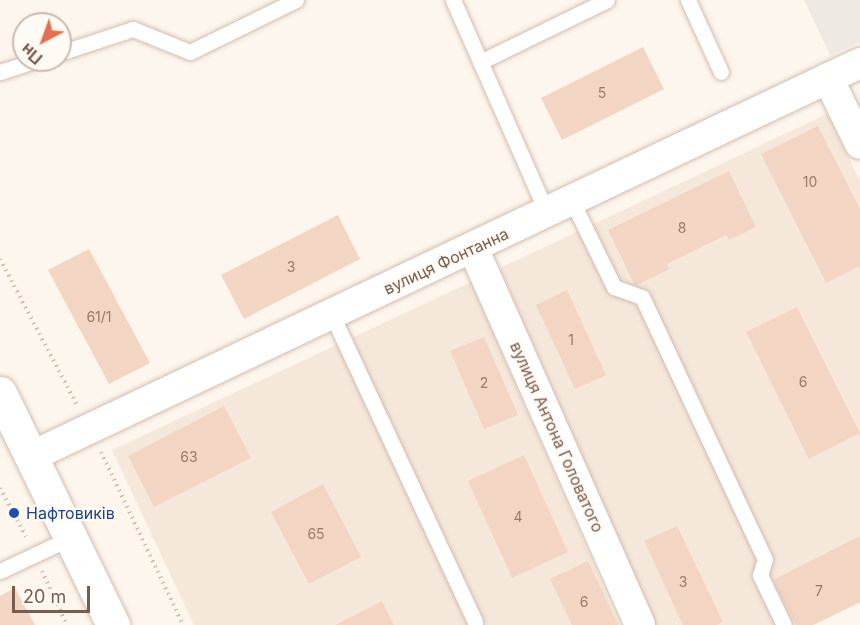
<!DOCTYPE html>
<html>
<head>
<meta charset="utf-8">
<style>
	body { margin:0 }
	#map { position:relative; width:860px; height:625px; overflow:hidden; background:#fdf6ec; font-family:Inter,sans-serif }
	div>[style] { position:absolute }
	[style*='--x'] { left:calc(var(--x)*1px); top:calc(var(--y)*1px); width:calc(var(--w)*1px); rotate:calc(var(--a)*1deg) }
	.residential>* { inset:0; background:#f5e8da }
	.industrial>* { inset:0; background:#efe9e4 }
	.building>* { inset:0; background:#f3d5c3 }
	.path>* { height:4px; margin-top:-2px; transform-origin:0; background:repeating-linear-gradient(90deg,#d9b8a5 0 1.5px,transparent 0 6px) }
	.roads { filter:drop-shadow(0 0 2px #d1beb0) drop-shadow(0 0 2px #d1beb0) }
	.service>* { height:15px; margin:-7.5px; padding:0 7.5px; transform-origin:7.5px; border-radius:7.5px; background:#fff }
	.minor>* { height:30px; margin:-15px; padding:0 15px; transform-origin:15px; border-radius:15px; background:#fff }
	.tertiary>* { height:33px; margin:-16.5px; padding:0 16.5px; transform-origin:16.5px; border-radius:16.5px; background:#fff }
	.dots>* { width:16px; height:16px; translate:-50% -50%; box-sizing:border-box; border:3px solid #fffaf3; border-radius:50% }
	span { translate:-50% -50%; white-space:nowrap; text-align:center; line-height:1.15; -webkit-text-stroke:4.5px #fffaf3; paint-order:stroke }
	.number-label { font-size:14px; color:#987a6a }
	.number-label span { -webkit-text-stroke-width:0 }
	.street-label { font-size:16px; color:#7a5c4d }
	.transit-label { font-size:16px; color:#164399 }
	.left { translate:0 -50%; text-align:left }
	.north { position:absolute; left:12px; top:12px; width:60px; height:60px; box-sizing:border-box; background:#fffaf3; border:2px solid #cabbb1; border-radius:50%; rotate:221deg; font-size:16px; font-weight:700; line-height:24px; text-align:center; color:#7a5c4d }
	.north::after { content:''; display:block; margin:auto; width:21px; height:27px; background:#e76f51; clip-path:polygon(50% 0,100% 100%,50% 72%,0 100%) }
	.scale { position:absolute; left:12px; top:586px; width:78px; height:27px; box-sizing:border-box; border:3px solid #7a5c4d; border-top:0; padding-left:8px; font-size:18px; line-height:21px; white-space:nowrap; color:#7a5c4d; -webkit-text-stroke:4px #fffaf3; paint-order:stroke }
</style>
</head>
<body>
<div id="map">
	<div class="residential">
		<div style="clip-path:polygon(827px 114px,860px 181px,860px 603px,813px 625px,654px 625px,500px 268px)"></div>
		<div style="clip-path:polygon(471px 282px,620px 625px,194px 625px,112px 450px)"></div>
	</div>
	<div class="industrial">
		<div style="clip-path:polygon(804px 0,860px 0,860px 42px,830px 55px)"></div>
	</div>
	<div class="building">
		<div style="clip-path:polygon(643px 47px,664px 89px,562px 140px,541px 98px)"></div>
		<div style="clip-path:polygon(818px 126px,860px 209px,860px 266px,826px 283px,761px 154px)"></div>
		<div style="clip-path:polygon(729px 171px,756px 227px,729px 240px,726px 235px,667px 264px,669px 269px,635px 286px,608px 230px)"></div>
		<div style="clip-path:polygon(338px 215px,360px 259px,244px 319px,221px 275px)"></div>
		<div style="clip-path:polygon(89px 249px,150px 363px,109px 384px,48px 270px)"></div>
		<div style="clip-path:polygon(567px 290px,606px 375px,575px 389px,536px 305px)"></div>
		<div style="clip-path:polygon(797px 307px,860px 433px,809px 459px,746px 332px)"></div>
		<div style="clip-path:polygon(484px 337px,518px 415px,484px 429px,450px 351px)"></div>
		<div style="clip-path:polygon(224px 406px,251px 458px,154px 507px,128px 456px)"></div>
		<div style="clip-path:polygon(524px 455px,568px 552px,512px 578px,468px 481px)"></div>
		<div style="clip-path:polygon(323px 484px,361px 557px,309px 584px,271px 512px)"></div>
		<div style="clip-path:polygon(677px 526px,723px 622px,717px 625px,683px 625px,644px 541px)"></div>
		<div style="clip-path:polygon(860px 536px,860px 602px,813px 625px,796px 625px,773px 580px)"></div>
		<div style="clip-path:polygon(588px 561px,618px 625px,572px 625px,550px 579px)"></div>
		<div style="clip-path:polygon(15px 588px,35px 625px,0 625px,0 596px)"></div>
		<div style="clip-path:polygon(382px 601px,394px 625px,335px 625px)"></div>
	</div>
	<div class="path">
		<div style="--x:0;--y:259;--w:165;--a:62.2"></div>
		<div style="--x:101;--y:452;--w:191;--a:64.6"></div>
		<div style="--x:0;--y:488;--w:55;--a:62"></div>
		<div style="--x:42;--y:571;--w:60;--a:65.2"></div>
	</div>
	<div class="roads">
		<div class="service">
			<div style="--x:453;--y:0;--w:233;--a:66.2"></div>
			<div style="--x:688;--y:0;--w:79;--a:65.4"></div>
			<div style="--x:60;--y:53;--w:77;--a:-18.2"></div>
			<div style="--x:133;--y:29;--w:61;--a:22"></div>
			<div style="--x:190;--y:52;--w:118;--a:-26.1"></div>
			<div style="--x:480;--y:62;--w:141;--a:-26"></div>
			<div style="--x:0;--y:72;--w:39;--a:-18"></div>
			<div style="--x:572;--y:201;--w:96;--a:64"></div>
			<div style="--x:614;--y:287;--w:30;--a:20"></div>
			<div style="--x:642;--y:297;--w:289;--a:64.9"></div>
			<div style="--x:765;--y:559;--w:17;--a:107"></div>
			<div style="--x:760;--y:575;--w:55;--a:64.4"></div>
			<div style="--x:332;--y:315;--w:339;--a:65"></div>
			<div style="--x:0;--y:571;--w:77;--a:-25.2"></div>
		</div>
		<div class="minor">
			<div style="--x:828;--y:78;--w:73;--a:64.1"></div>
			<div style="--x:473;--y:248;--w:412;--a:66.1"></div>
			<div style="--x:30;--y:457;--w:919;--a:-25.39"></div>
		</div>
		<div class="tertiary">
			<div style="--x:0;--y:393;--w:258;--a:64"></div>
		</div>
	</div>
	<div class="dots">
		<div style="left:14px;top:513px;background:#1a4fb4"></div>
	</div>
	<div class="number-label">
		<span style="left:602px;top:93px">5</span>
		<span style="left:810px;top:182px">10</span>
		<span style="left:682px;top:228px">8</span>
		<span style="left:291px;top:267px">3</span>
		<span style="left:99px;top:317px">61/1</span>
		<span style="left:571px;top:340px">1</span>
		<span style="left:803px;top:382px">6</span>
		<span style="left:484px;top:383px">2</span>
		<span style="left:189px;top:457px">63</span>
		<span style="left:518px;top:517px">4</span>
		<span style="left:316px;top:534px">65</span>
		<span style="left:683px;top:582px">3</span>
		<span style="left:819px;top:591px">7</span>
		<span style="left:584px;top:602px">6</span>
	</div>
	<div class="street-label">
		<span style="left:446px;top:261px;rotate:-25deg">вулиця Фонтанна</span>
		<span style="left:557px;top:437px;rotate:66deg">вулиця Антона Головатого</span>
	</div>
	<div class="transit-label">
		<span class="left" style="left:26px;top:513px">Нафтовиків</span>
	</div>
	<div class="north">Пн</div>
	<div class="scale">20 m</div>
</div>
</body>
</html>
